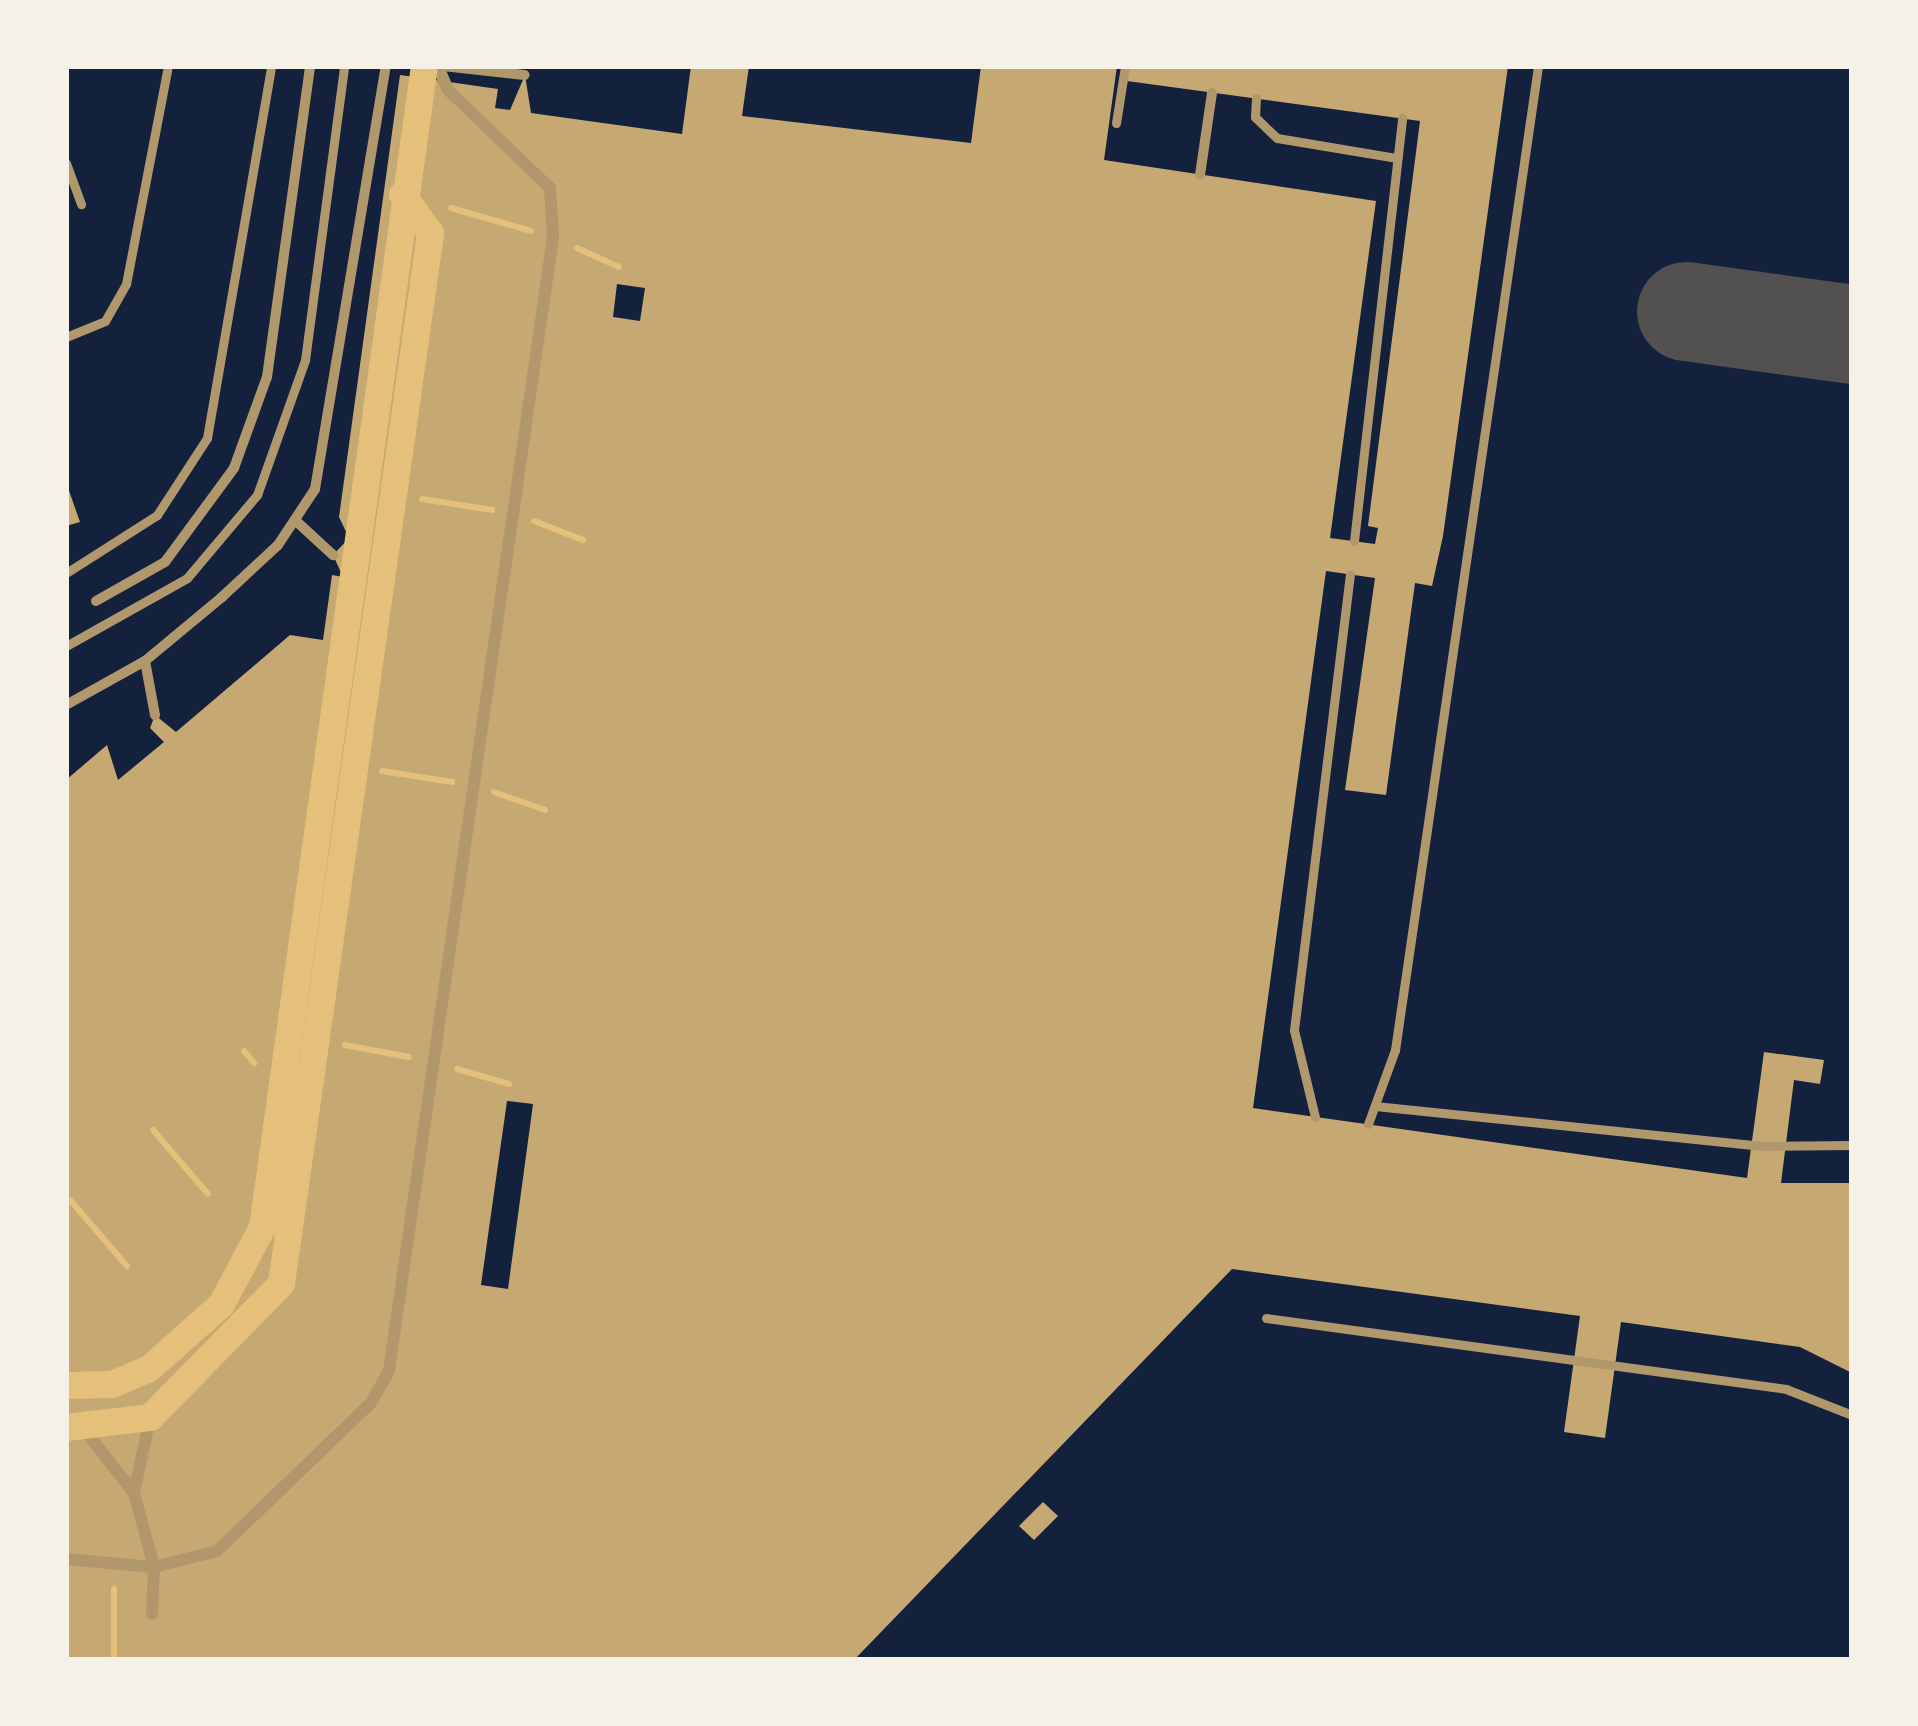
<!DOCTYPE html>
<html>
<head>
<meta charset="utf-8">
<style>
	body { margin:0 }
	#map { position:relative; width:1918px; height:1726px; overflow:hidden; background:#14213d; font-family:"Fira Sans Condensed",sans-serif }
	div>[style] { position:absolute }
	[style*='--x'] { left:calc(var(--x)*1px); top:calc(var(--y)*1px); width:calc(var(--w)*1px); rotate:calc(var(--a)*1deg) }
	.taxiway>* { height:99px; margin:-49.5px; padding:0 49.5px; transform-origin:49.5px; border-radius:49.5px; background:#525050 }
	.building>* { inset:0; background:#c6a872 }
	.path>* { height:6px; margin:-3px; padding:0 3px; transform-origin:3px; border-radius:3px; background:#e5c07b }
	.service>* { height:9px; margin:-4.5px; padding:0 4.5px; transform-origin:4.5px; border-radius:4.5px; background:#b1986c }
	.pedestrian>* { height:10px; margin:-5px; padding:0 5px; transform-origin:5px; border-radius:5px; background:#b1986c }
	.minor>* { height:12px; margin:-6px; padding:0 6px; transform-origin:6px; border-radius:6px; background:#b1986c }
	.primary>* { height:27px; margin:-13.5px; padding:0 13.5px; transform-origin:13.5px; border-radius:13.5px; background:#e5c07b }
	span { translate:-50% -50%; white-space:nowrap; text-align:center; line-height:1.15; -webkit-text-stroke:10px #f6f1e7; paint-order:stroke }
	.frame { position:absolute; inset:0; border:69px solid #f6f1e7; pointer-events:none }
</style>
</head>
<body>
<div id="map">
	<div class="taxiway">
		<div style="--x:1686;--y:311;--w:168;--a:7.9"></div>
	</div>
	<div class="building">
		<div style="clip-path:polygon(evenodd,691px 66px,749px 66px,742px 116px,971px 143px,981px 66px,1117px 66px,1104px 160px,1376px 201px,1330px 538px,1375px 544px,1378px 528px,1368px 526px,1420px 121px,1127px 81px,1129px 66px,1508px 66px,1443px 536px,1432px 586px,1415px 583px,1386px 795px,1345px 790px,1375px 578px,1326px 571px,1253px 1108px,1747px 1178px,1764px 1052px,1824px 1060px,1820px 1084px,1794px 1080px,1781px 1183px,1852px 1183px,1852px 1373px,1800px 1347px,1621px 1322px,1605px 1438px,1564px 1432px,1580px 1316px,1232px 1269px,854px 1660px,66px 1660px,66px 780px,107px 745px,118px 780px,164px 742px,150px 728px,155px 715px,176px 732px,290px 635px,323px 640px,332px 575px,343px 577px,333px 555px,349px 538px,339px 517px,400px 75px,498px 89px,495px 108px,510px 110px,525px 75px,531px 113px,682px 134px,691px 66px,617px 284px,645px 288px,640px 321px,613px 317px,617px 284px,691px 66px,507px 1101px,533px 1104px,508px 1289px,481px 1285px,507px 1101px)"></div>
		<div style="clip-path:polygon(66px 482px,80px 522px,66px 526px)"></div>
		<div style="clip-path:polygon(1043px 1502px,1058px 1516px,1034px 1540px,1019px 1526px)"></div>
	</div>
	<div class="path">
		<div style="--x:451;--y:208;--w:83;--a:16"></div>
		<div style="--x:577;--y:248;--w:46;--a:24.3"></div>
		<div style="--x:422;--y:499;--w:71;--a:8.9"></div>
		<div style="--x:534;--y:521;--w:53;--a:21.2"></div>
		<div style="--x:382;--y:771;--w:71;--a:8.9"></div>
		<div style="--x:494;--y:792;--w:54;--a:19.4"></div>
		<div style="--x:345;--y:1045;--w:65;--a:10.6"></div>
		<div style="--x:244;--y:1051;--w:16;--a:50"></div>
		<div style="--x:457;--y:1069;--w:54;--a:16.1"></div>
		<div style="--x:153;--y:1130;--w:84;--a:49.3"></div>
		<div style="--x:71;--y:1201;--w:86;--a:49.3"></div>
		<div style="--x:114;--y:1589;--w:71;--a:90"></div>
	</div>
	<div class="service">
		<div style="--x:1256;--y:98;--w:19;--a:93"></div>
		<div style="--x:1255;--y:117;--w:30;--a:44"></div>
		<div style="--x:1277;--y:138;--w:122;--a:9.5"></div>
		<div style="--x:1116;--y:123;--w:58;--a:-81"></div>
		<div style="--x:66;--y:163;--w:44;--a:69.9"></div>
		<div style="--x:66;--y:337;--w:42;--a:-22.3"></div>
		<div style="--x:105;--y:321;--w:43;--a:-60.4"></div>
		<div style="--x:126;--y:284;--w:222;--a:-79.1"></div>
		<div style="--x:1354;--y:541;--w:426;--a:-83.5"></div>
		<div style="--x:66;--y:573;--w:108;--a:-32.5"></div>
		<div style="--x:157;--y:515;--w:92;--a:-57"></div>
		<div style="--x:207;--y:438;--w:377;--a:-80.2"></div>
		<div style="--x:66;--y:646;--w:139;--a:-29.3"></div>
		<div style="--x:187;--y:578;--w:109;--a:-49.9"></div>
		<div style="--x:257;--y:495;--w:143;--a:-70.4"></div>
		<div style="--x:305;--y:360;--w:297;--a:-82.4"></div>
		<div style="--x:1375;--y:1106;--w:387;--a:5.9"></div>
		<div style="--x:1760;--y:1146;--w:92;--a:-0.6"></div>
		<div style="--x:1315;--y:1117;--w:89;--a:-103.6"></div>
		<div style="--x:1294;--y:1030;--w:459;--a:-83"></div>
		<div style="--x:1368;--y:1124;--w:79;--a:-70"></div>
		<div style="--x:1395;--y:1050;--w:994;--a:-81.73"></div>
		<div style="--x:1266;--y:1318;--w:525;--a:7.77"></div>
		<div style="--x:1786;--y:1389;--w:71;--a:21.5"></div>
	</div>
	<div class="pedestrian">
		<div style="--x:443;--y:66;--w:82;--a:6.3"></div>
		<div style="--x:1200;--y:175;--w:83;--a:-81.7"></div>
		<div style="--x:295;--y:520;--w:52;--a:42.6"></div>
		<div style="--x:96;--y:601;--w:79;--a:-29.5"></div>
		<div style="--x:165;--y:562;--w:117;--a:-53.7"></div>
		<div style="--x:234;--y:468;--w:97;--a:-70.1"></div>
		<div style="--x:267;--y:377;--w:314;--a:-82.1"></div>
		<div style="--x:145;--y:661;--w:55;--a:79.5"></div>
		<div style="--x:66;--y:705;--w:90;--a:-29.1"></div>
		<div style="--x:145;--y:661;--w:100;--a:-39.7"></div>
		<div style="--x:222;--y:597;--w:76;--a:-42.9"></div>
		<div style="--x:278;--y:545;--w:67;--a:-56.5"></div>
		<div style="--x:315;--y:489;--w:429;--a:-80.5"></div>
	</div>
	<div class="minor">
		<div style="--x:86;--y:1432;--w:78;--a:51.8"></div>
		<div style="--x:134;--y:1493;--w:77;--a:74.9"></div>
		<div style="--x:154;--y:1567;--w:47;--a:92.4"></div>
		<div style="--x:134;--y:1493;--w:77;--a:-78"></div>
		<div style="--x:66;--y:1559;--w:88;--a:5.2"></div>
		<div style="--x:154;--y:1567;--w:65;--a:-14.3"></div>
		<div style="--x:217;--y:1551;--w:214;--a:-43.9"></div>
		<div style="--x:371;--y:1403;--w:38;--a:-61"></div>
		<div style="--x:389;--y:1370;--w:1145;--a:-81.76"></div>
		<div style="--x:553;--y:237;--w:49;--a:-93.5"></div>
		<div style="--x:550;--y:188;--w:141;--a:-136.1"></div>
		<div style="--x:448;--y:90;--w:26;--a:-113"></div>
	</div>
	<div class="primary">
		<div style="--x:66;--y:1385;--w:46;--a:-1.2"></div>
		<div style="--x:112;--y:1384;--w:40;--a:-23.4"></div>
		<div style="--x:149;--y:1368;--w:96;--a:-41.6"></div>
		<div style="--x:221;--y:1304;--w:87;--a:-62"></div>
		<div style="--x:262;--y:1227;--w:1172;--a:-82.06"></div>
		<div style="--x:66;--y:1427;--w:85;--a:-6.8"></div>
		<div style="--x:150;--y:1417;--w:187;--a:-45.6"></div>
		<div style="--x:281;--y:1283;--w:1061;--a:-81.92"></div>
		<div style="--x:430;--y:233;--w:48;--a:-125.7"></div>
	</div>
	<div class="frame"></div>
</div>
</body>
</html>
